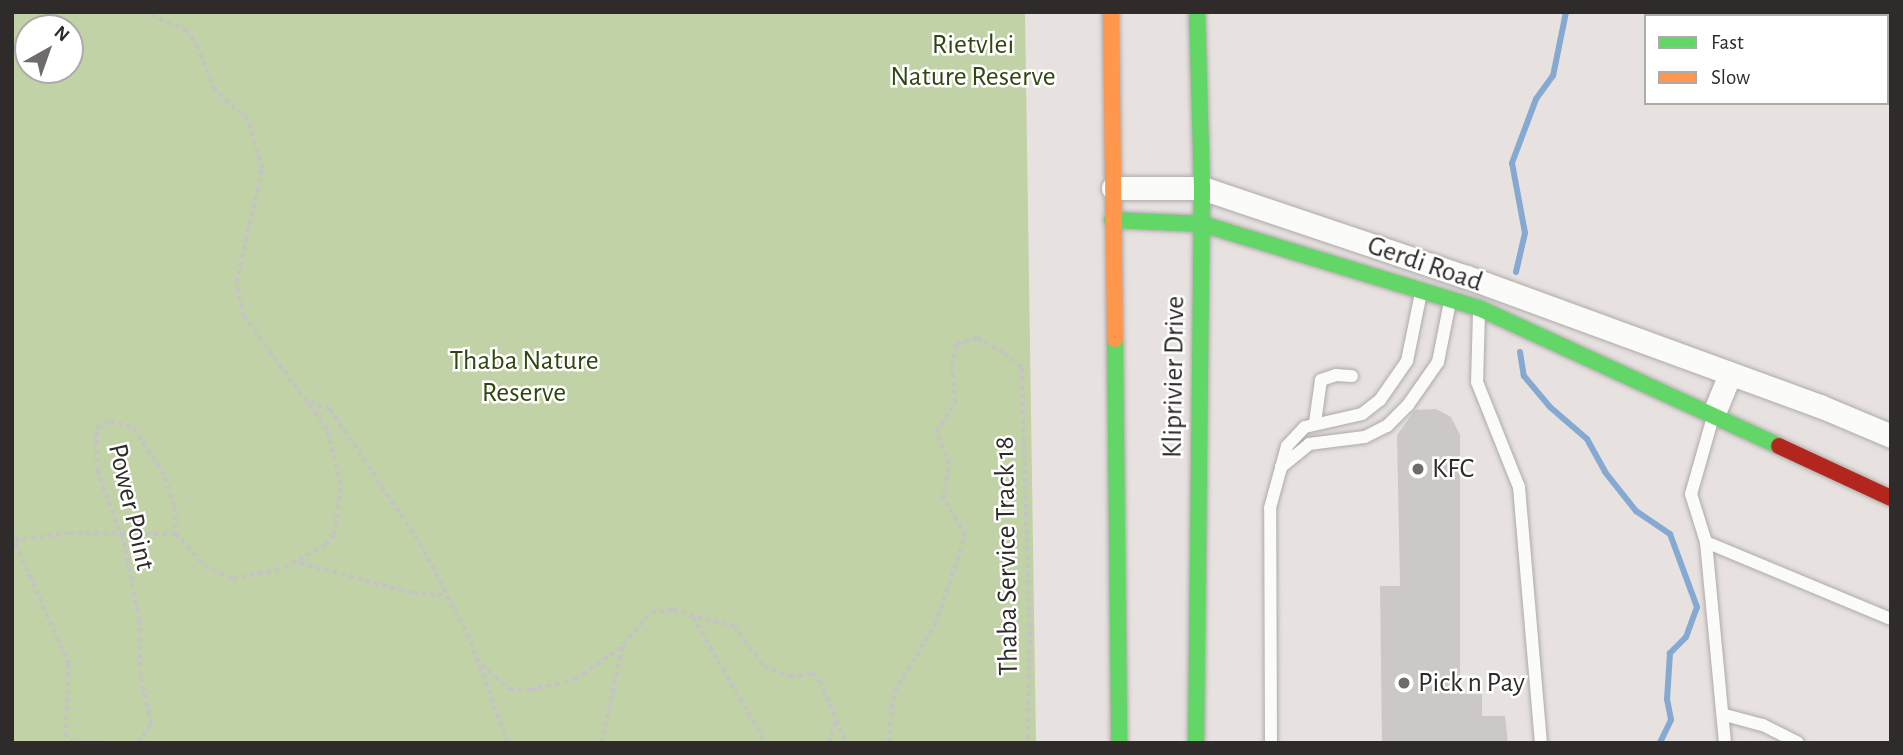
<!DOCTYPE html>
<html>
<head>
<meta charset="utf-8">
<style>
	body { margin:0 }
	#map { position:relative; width:1903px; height:755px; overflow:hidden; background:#e7e2e0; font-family:"Alegreya Sans",sans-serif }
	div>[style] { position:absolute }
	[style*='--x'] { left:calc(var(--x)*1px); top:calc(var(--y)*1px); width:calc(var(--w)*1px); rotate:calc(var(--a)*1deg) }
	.green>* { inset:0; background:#c2d2a7 }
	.stream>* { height:6px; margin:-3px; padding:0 3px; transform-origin:3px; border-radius:3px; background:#86a9d2 }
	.building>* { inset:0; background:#ccc8c6 }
	.path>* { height:3.5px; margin-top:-1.75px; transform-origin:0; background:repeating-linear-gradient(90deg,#c5c3c3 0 5px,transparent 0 8.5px) }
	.roads { filter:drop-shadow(0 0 2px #aeaaa9) drop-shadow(0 0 2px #aeaaa9) }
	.lane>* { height:12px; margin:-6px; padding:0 6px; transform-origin:6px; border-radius:6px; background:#fbfbfa }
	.street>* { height:23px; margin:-11.5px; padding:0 11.5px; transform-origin:11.5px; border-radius:11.5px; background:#fbfbfa }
	.fast>* { height:16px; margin:-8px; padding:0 8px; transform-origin:8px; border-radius:8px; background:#63d668 }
	.slow>* { height:16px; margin:-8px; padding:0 8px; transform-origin:8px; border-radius:8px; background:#ff974d }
	.jam>* { height:16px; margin:-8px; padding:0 8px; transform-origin:8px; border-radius:8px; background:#b3261e }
	.dots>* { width:19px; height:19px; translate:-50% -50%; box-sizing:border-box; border:4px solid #fff; border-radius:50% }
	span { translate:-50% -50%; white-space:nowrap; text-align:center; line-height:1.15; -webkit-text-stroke:5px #fff; paint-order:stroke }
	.park-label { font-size:28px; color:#324610 }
	.street-label { font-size:28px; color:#2f2b2a }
	.poi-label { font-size:28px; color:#2f2b2a }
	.left { translate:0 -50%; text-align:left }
	.frame { position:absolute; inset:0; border:14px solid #2f2b2a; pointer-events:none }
	.legend { position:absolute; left:1644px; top:14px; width:245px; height:91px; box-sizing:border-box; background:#fff; border:2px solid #acaaaa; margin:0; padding:9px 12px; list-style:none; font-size:21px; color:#2f2b2a }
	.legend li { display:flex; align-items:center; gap:14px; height:35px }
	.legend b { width:35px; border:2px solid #acaaaa }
	.north { position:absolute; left:14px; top:14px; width:70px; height:70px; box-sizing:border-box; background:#fff; border:2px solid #acaaaa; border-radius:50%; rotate:40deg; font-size:19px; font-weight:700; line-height:28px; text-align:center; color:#2f2b2a }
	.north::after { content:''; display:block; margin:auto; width:24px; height:32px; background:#6f6b6a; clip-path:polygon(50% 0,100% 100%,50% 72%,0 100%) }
</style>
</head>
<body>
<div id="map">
	<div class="green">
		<div style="clip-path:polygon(evenodd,12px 12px,1025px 12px,1036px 743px,12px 743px,12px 12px,28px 28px,70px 28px,70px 70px,28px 70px,28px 28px)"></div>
	</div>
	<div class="stream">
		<div style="--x:1516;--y:272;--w:40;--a:-77"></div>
		<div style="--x:1525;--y:233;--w:71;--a:-100.5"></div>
		<div style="--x:1512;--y:163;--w:68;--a:-69.4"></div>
		<div style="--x:1536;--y:99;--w:29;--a:-54"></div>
		<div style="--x:1553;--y:76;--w:65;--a:-78.5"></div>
		<div style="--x:1520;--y:352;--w:24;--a:81"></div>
		<div style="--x:1524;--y:376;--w:40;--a:50"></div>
		<div style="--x:1550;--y:407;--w:49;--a:40.9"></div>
		<div style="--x:1587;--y:439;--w:38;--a:61"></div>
		<div style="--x:1605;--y:472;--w:50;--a:51.5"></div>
		<div style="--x:1636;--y:511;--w:41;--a:34.1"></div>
		<div style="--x:1670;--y:534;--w:78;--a:69.7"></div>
		<div style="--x:1697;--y:607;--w:32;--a:110"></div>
		<div style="--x:1686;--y:637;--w:23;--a:135"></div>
		<div style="--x:1670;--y:653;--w:46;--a:93.7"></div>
		<div style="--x:1667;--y:699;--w:21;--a:79"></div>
		<div style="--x:1671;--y:720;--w:25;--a:116"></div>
	</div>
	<div class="building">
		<div style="clip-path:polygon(1436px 409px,1451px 417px,1460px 435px,1460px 694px,1482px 693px,1482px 716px,1505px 716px,1508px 743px,1382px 743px,1380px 586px,1400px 586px,1397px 435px,1415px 410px)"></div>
	</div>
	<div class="path">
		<div style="--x:309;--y:402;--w:22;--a:18"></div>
		<div style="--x:330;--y:409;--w:161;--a:56.1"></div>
		<div style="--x:420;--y:543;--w:103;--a:62.2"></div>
		<div style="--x:468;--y:634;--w:116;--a:69.8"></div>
		<div style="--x:12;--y:536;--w:140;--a:66"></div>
		<div style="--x:69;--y:664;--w:69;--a:92.5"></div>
		<div style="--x:66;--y:733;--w:9;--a:63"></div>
		<div style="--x:70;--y:741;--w:40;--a:2.9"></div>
		<div style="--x:14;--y:540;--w:55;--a:-7.3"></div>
		<div style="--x:69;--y:533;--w:107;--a:0.5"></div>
		<div style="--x:300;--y:563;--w:117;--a:14.9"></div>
		<div style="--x:413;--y:593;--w:31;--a:4"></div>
		<div style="--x:693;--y:617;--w:146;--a:59.9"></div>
		<div style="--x:482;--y:665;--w:37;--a:41"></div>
		<div style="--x:510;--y:689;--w:20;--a:3"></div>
		<div style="--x:530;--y:690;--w:46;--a:-13.7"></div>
		<div style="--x:575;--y:679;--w:57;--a:-34.2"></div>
		<div style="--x:138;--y:743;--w:23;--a:-56"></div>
		<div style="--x:151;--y:724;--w:49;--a:-102.9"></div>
		<div style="--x:140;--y:676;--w:54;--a:-91.1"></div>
		<div style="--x:139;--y:622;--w:76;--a:-100.6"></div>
		<div style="--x:125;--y:547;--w:81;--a:-110.2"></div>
		<div style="--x:97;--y:471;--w:43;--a:-91.3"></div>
		<div style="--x:96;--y:428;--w:16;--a:-27"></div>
		<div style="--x:110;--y:421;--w:25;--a:16"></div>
		<div style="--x:134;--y:428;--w:58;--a:57.7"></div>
		<div style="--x:165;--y:477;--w:32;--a:72"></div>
		<div style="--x:175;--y:507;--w:27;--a:88"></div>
		<div style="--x:176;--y:534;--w:43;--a:47.8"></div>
		<div style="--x:205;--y:566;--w:31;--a:25"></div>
		<div style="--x:233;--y:579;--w:52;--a:-12.2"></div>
		<div style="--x:284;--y:568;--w:47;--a:-29.3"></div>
		<div style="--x:325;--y:545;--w:13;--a:-48"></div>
		<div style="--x:334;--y:535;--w:50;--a:-82"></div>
		<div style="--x:341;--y:485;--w:57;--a:-104.3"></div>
		<div style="--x:327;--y:430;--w:140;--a:-126.3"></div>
		<div style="--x:244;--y:317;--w:35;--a:-103"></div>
		<div style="--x:236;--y:283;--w:117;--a:-77.2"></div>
		<div style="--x:262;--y:169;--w:51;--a:-105.9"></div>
		<div style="--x:248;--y:120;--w:45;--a:-138.6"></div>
		<div style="--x:214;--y:90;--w:45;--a:-110.9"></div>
		<div style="--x:198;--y:48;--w:20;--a:-123"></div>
		<div style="--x:187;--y:31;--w:49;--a:-157.1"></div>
		<div style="--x:601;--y:743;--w:100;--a:-77.3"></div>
		<div style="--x:623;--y:645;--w:43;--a:-49.7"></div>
		<div style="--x:651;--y:612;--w:22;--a:-5"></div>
		<div style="--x:673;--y:610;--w:63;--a:14.7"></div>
		<div style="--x:734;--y:626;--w:50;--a:53.1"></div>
		<div style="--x:764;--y:666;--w:28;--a:23"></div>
		<div style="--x:790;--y:677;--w:22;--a:-10"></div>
		<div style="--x:812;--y:673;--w:11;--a:45"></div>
		<div style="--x:820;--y:681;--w:67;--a:67.2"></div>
		<div style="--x:829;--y:743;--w:21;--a:-76"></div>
		<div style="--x:888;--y:743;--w:51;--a:-83.3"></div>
		<div style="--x:894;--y:692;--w:79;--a:-58.5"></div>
		<div style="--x:935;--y:625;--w:94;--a:-71.4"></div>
		<div style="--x:965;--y:536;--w:44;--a:-120.1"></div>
		<div style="--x:943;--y:498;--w:35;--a:-80"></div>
		<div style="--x:949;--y:464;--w:35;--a:-112"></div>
		<div style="--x:936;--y:432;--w:35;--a:-57"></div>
		<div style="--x:955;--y:403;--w:36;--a:-95"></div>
		<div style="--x:952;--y:367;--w:23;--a:-80"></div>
		<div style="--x:956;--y:344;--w:22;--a:-16"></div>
		<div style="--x:977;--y:338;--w:32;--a:28"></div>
		<div style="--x:1005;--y:353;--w:23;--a:41"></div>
		<div style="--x:1022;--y:368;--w:264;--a:88.3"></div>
		<div style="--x:1030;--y:632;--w:111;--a:91"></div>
	</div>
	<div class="roads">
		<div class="lane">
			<div style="--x:1479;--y:312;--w:70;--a:91.6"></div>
			<div style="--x:1477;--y:382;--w:113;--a:68.2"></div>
			<div style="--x:1519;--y:487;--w:257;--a:85.1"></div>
			<div style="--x:1713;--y:417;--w:80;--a:105.9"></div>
			<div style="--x:1691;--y:494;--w:50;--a:72.6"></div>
			<div style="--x:1706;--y:542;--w:202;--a:84.6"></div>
			<div style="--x:1315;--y:423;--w:43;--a:-82.1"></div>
			<div style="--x:1321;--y:380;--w:16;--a:-18"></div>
			<div style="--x:1336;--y:375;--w:16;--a:4"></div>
			<div style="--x:1281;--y:467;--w:36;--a:-39"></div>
			<div style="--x:1309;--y:444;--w:56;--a:-7.1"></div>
			<div style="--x:1365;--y:437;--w:25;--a:-27"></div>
			<div style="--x:1387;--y:426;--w:30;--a:-45"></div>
			<div style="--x:1408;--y:405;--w:52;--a:-55.1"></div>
			<div style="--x:1438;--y:362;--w:61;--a:-78.7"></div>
			<div style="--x:1706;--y:542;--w:200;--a:22.6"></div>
			<div style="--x:1725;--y:715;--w:39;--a:15"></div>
			<div style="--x:1763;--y:725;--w:39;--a:27"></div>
			<div style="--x:1271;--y:743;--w:235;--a:-90.2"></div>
			<div style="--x:1270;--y:508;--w:64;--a:-74.7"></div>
			<div style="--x:1287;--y:446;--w:26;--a:-47"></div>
			<div style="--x:1305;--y:427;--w:58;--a:-12.8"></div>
			<div style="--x:1362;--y:414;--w:23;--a:-38"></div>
			<div style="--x:1380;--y:400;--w:47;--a:-55.3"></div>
			<div style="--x:1407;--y:361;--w:69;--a:-78.4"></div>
		</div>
		<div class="street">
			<div style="--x:1113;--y:188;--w:89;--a:0"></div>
			<div style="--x:1202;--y:188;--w:280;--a:18.6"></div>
			<div style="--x:1467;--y:277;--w:376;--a:20.1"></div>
			<div style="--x:1820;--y:406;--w:77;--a:22.9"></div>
			<div style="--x:1714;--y:413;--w:42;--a:-67.7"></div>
		</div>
		<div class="fast">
			<div style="--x:1112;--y:220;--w:90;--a:2.5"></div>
			<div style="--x:1202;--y:224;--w:289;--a:16.9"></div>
			<div style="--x:1479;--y:308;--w:330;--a:24.7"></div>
			<div style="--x:1115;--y:339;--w:404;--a:89.4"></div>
			<div style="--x:1196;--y:743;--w:555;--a:-89.38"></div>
			<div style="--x:1202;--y:188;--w:176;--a:-91.6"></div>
		</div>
		<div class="slow">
			<div style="--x:1111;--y:12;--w:327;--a:89.3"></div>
		</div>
		<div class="jam">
			<div style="--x:1779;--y:446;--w:123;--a:24.9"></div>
		</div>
	</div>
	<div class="dots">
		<div style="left:1418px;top:469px;background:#6f6b6a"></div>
		<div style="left:1404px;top:683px;background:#6f6b6a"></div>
	</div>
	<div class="park-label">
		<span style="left:973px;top:61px">Rietvlei<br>Nature Reserve</span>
		<span style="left:524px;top:377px">Thaba Nature<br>Reserve</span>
	</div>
	<div class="street-label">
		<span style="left:1425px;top:264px;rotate:19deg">Gerdi Road</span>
		<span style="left:1174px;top:377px;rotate:-89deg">Kliprivier Drive</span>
		<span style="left:131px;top:507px;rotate:77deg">Power Point</span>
		<span style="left:1007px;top:556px;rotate:-91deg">Thaba Service Track 18</span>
	</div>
	<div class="poi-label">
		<span class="left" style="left:1432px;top:469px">KFC</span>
		<span class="left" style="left:1418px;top:683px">Pick n Pay</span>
	</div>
	<div class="frame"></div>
	<ul class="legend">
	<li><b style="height:9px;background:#63d668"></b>Fast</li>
	<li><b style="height:9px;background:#ff974d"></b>Slow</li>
	</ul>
	<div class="north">N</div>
</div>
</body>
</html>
